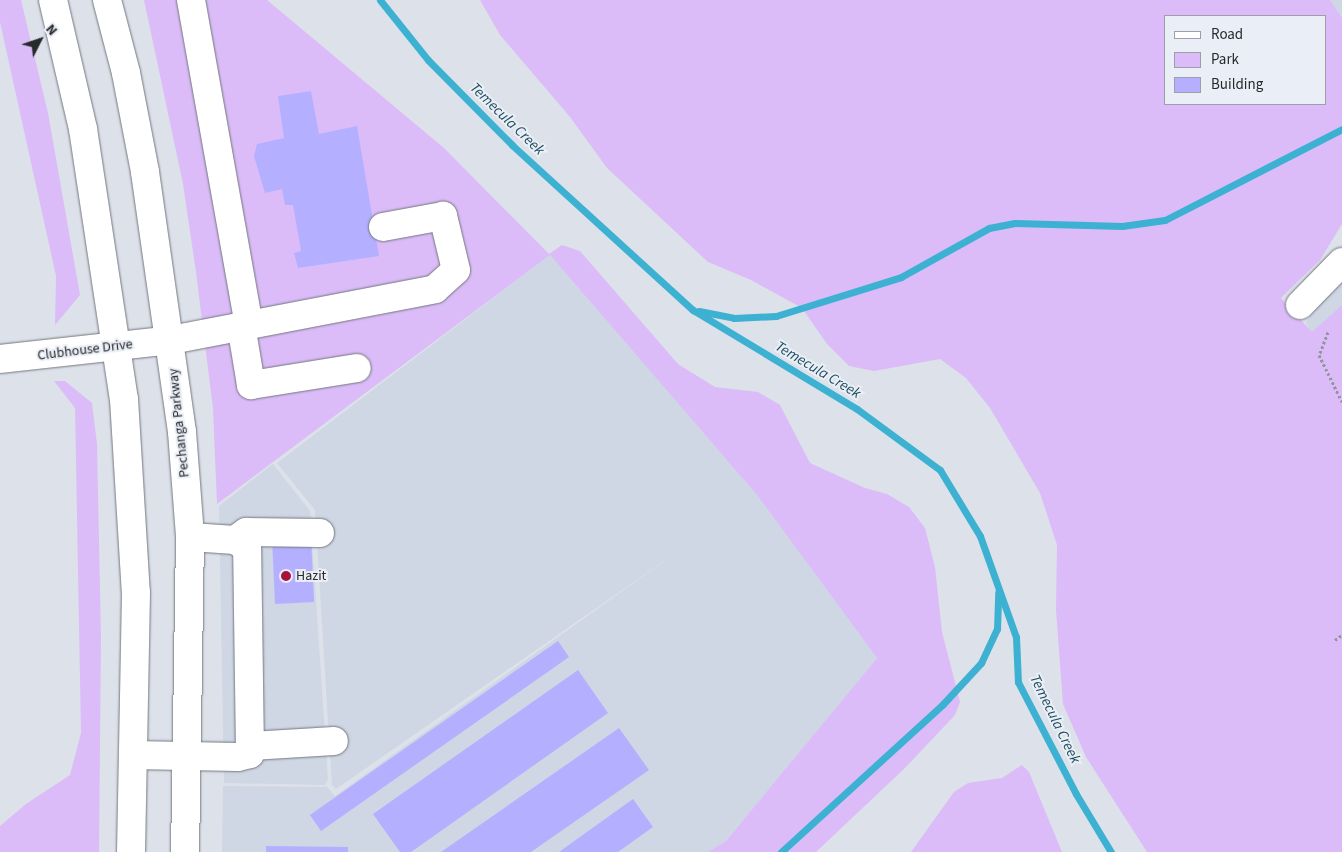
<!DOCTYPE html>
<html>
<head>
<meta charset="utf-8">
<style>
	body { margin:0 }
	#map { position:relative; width:1342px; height:852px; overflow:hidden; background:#dde1e9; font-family:"Source Sans 3",sans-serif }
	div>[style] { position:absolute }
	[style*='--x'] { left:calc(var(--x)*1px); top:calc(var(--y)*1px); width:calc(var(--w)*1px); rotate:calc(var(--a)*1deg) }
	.built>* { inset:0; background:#cfd6e4 }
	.green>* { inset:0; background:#dbbcf9 }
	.stream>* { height:7px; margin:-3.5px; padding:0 3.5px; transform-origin:3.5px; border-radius:3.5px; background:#3cb1d2 }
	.building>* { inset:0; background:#b4b0ff }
	.path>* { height:3px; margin-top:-1.5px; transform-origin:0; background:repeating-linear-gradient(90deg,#92959b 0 2.5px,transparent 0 5px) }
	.roads { filter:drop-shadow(0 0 1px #74777f) drop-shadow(0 0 1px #74777f) }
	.minor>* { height:28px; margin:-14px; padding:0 14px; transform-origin:14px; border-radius:14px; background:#fff }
	.major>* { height:28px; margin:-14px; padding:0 14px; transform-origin:14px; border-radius:14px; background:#fff }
	.dots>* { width:14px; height:14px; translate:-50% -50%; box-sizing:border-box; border:2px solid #eaeef6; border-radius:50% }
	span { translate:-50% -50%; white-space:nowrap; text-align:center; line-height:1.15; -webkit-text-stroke:4px #eaeef6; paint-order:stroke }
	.street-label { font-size:14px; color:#28292c }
	.poi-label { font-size:14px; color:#28292c }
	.left { translate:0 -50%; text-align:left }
	.water-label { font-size:15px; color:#1d4e5c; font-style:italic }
	.legend { position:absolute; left:1164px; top:15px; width:162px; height:90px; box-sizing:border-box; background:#eaeef6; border:1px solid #9c9fa5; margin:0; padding:6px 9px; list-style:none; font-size:15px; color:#28292c }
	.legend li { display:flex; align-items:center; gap:10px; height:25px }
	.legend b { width:25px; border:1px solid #9c9fa5 }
	.north { position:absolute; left:15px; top:15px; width:50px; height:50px; -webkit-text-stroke:4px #eaeef6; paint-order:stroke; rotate:49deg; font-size:14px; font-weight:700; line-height:20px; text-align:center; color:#28292c }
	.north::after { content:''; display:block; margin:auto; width:18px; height:22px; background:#28292c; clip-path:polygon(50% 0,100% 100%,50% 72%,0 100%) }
</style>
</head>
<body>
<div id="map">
	<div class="built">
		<div style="clip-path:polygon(1330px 0,1342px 0,1342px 18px)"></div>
		<div style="clip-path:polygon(550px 255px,757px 495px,877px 658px,726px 841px,708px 852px,222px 852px,223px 786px,327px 787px,335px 796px,687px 545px,336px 789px,332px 785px,315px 510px,277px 463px)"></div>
		<div style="clip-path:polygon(1342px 281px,1342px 389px,1306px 323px,1317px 306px)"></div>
		<div style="clip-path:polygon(273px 464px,310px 511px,328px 779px,325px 785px,224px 783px,219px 506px)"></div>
	</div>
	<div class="green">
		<div style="clip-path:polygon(0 0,21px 0,48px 113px,80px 295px,55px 325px,56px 276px,0 22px)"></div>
		<div style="clip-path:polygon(144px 0,267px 0,444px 148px,549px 254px,562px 245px,580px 251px,678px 364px,715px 387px,758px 392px,780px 405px,810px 463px,865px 488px,887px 494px,909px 507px,925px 528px,935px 567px,942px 632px,960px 702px,955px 715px,905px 768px,816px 852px,708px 852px,726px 841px,877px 658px,757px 495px,550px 255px,217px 504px,213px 409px,196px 272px,183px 184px)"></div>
		<div style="clip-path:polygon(evenodd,480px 0,1330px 0,1342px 18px,1342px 224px,1320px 260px,1281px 298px,1312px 332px,1342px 305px,1342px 852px,1147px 852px,1086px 757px,1063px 704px,1056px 610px,1057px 545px,1040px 493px,990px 408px,966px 378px,940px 359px,874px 371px,849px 366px,827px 344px,802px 308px,751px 280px,708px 262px,607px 168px,570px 117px,500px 35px,480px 0,1166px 16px,1326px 16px,1326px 104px,1166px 104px,1166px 16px)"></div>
		<div style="clip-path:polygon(54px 381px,65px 381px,92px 403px,97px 444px,101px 638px,99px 852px,0 852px,0 826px,26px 804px,70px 775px,81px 733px,75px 408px)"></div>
		<div style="clip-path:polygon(1022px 765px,1029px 772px,1062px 852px,911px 852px,954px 792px,968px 783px,1002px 778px)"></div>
	</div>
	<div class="stream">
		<div style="--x:380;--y:0;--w:77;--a:51.3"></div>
		<div style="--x:428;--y:60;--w:120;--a:45.3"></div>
		<div style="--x:512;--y:145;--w:245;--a:42.4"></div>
		<div style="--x:693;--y:310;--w:192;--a:31.1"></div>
		<div style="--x:857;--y:409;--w:103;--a:36.3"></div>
		<div style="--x:940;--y:470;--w:77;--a:58.8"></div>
		<div style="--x:980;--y:536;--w:107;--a:70.4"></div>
		<div style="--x:1016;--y:637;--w:45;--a:87.5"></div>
		<div style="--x:1018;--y:682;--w:126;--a:62.6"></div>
		<div style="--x:1076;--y:794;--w:68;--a:58.9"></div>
		<div style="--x:699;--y:311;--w:36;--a:11"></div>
		<div style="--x:734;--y:318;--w:42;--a:-2.7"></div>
		<div style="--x:776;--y:316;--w:131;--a:-17.3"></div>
		<div style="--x:901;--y:277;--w:101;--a:-29.1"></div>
		<div style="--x:989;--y:228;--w:26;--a:-11"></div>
		<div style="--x:1015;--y:223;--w:107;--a:1.6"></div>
		<div style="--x:1122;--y:226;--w:43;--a:-7.9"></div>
		<div style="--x:1165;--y:220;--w:199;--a:-27.2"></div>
		<div style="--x:781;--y:852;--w:219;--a:-42.4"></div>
		<div style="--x:943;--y:704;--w:56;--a:-47.2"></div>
		<div style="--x:981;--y:663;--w:38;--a:-65"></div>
		<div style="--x:997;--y:629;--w:37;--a:-88"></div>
	</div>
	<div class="building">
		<div style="clip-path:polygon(311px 91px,319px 134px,357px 126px,379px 256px,298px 268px,294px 253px,301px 251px,293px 205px,285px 205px,282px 189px,265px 193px,254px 156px,257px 144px,284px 138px,278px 96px)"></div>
		<div style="clip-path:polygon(311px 536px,314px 602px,275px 604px,272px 538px)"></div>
		<div style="clip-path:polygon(558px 641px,569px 657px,321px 831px,310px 815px)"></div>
		<div style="clip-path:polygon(578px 670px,608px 713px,411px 852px,400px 852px,373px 814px)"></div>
		<div style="clip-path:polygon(619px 728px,649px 770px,531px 852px,441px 852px)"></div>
		<div style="clip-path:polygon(633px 799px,653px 827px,618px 852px,559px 852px)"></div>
		<div style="clip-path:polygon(266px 846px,348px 847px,348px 852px,266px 852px)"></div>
	</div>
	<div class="path">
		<div style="--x:1328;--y:332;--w:25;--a:111"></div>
		<div style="--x:1319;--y:355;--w:52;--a:63.9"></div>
		<div style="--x:1335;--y:640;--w:9;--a:-36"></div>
	</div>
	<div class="roads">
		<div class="minor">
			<div style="--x:191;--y:0;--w:329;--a:79.9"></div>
			<div style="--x:1300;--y:305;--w:60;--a:-45.7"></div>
			<div style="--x:241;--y:325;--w:61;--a:80.5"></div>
			<div style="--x:251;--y:385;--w:107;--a:-9.1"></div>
			<div style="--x:0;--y:359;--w:172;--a:-6.3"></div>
			<div style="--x:171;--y:340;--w:269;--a:-10.9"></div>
			<div style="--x:435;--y:289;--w:28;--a:-42"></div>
			<div style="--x:456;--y:270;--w:56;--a:-103.5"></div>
			<div style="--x:443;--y:216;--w:61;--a:169.6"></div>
			<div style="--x:235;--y:540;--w:14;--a:-36"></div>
			<div style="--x:246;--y:532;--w:74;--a:0.8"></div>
			<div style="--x:251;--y:746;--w:83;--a:-3.4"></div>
			<div style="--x:133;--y:755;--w:105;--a:1.1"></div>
			<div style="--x:238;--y:757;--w:12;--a:-14"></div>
			<div style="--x:250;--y:754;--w:206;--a:-90.8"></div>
			<div style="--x:247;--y:548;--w:14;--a:-146"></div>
			<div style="--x:235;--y:540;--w:45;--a:-176.2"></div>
		</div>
		<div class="major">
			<div style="--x:53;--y:0;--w:132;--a:76.9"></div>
			<div style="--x:83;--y:129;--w:273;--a:81.4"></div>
			<div style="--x:124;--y:399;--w:194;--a:86.5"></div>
			<div style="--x:136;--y:593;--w:259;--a:91.1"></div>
			<div style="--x:107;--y:0;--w:75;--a:75.4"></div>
			<div style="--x:126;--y:73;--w:101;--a:79.1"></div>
			<div style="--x:145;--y:172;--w:263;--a:81.9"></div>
			<div style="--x:182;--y:432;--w:105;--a:85.6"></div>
			<div style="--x:190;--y:537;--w:315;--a:90.9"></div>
		</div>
	</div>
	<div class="dots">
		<div style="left:286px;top:576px;background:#a8113d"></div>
	</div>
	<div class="street-label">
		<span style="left:85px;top:350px;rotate:-7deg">Clubhouse Drive</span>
		<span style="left:179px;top:423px;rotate:-96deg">Pechanga Parkway</span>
	</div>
	<div class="poi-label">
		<span class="left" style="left:296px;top:576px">Hazit</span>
	</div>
	<div class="water-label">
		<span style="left:507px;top:119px;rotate:44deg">Temecula Creek</span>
		<span style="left:818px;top:370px;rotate:31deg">Temecula Creek</span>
		<span style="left:1055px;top:719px;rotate:64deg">Temecula Creek</span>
	</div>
	<ul class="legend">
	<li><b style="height:6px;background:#fff"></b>Road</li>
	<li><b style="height:14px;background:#dbbcf9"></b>Park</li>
	<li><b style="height:14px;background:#b4b0ff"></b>Building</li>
	</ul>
	<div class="north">N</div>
</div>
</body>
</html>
